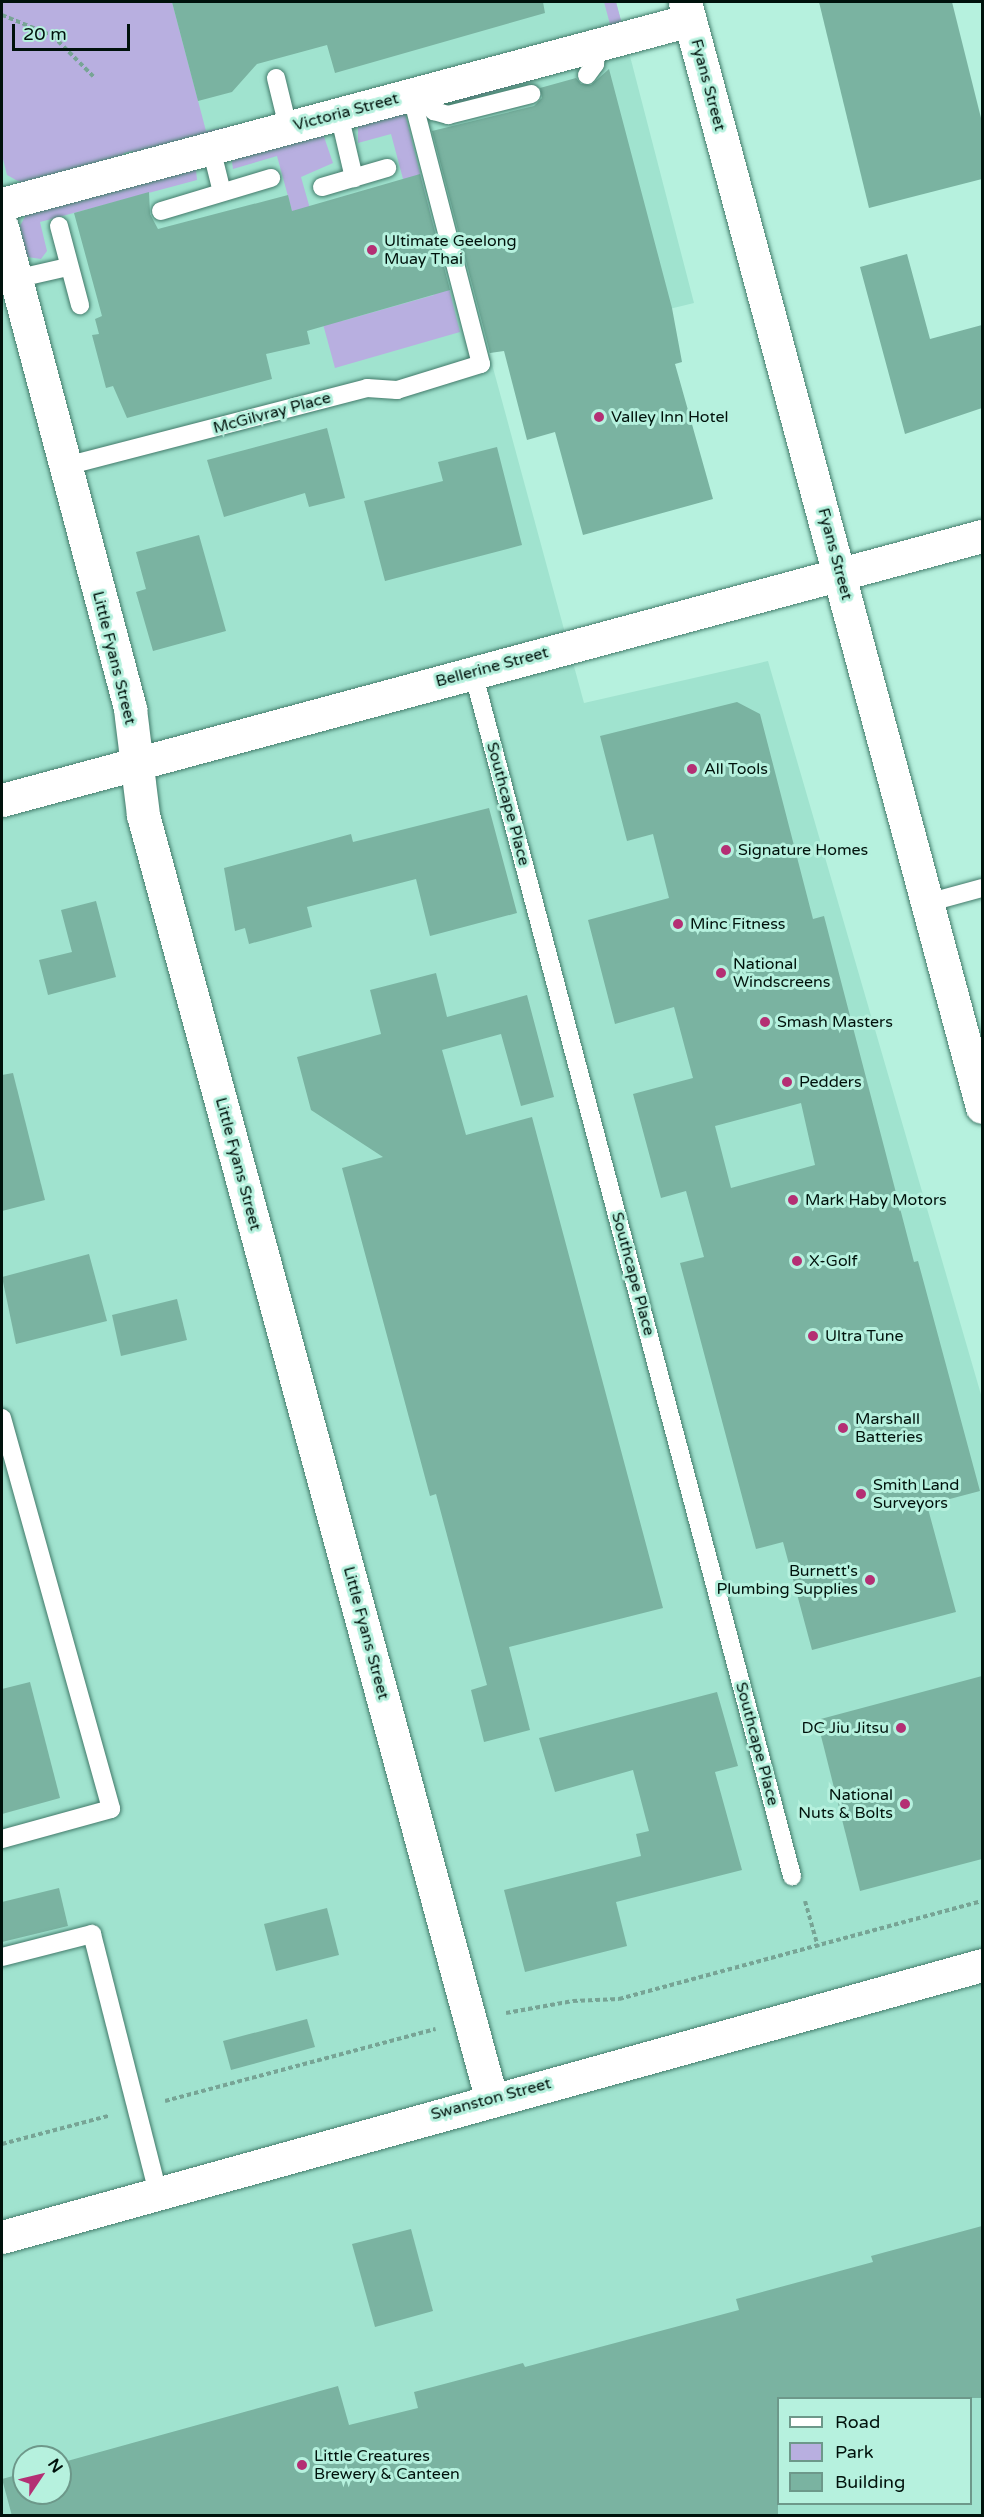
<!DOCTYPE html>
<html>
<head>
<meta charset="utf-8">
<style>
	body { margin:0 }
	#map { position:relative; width:984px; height:2517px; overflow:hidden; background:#b6f1de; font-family:"Varela Round",sans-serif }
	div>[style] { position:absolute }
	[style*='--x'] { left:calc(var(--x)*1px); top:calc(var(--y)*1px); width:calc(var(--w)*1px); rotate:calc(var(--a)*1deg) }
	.built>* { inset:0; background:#a0e3cf }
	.green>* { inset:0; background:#b8afe0 }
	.building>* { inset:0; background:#7ab3a1 }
	.path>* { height:4px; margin-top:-2px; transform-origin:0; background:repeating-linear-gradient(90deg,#77a495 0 4.5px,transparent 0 7.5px) }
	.roads { filter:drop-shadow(0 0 2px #427a6a) drop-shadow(0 0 2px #427a6a) }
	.lane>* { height:18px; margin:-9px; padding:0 9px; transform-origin:9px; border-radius:9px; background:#fff }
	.street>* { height:33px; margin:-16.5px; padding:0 16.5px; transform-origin:16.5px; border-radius:16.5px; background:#fff }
	.secondary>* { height:33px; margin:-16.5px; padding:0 16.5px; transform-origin:16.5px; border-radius:16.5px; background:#fff }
	.dots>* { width:16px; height:16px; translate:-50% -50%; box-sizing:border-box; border:3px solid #b6f1de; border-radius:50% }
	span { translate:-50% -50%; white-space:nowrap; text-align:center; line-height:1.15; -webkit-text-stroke:6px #b6f1de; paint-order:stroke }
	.street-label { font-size:16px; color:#00120c }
	.poi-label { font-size:16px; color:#00120c }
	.left { translate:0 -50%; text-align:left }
	.right { translate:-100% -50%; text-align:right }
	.frame { position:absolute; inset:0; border:3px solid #00120c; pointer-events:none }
	.legend { position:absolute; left:777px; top:2397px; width:195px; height:108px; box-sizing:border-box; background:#b6f1de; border:2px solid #6d988a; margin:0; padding:8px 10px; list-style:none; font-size:18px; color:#00120c }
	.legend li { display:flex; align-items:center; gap:12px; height:30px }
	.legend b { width:30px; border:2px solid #6d988a }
	.north { position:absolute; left:12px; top:2445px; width:60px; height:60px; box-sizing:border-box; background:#b6f1de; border:2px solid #6d988a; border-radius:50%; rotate:55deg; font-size:16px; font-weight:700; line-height:24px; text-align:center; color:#00120c }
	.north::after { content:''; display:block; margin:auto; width:21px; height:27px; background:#b42f74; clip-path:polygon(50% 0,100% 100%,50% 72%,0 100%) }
	.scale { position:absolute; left:12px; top:24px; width:118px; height:27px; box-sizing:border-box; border:3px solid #00120c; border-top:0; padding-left:8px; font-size:18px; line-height:21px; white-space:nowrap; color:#00120c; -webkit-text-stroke:4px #b6f1de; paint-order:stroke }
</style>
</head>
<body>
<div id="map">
	<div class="built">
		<div style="clip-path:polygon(evenodd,2px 2px,616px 2px,694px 303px,489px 353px,584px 703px,768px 661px,982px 1398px,982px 2515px,2px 2516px,2px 2px,778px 2398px,970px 2398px,970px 2504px,778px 2504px,778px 2398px,2px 2px,24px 2457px,60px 2457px,60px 2493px,24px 2493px,24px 2457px)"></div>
	</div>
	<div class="green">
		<div style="clip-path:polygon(2px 2px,172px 2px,206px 131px,271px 118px,137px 155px,132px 151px,124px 153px,120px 161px,31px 186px,16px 180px,7px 175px,2px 155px)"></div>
		<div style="clip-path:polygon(604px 2px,616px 2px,622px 24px,611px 28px)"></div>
		<div style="clip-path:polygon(575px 67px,460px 102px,452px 96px)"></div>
		<div style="clip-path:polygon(404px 110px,460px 332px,335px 368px,277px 156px,233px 169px,232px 162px,234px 156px,322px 131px,333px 163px,301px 177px,342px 321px,434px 295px,391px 134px,358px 143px,358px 121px)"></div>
		<div style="clip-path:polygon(191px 166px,196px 170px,197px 180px,40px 222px,47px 251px,41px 259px,27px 257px,20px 226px,28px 211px)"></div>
	</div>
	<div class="building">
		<div style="clip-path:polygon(172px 2px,543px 2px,545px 13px,335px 73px,327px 45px,257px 64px,232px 92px,198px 101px)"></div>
		<div style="clip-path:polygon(819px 2px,952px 2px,982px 122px,982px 179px,869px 208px)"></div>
		<div style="clip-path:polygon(609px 69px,672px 308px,682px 362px,675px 364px,713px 499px,583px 535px,555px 432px,527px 440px,504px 351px,490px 353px,432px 131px,534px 106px,542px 98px,540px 88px,576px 78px,581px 84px,591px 85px)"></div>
		<div style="clip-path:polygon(420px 174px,450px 290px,307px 331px,310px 344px,266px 354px,272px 379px,127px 418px,113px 386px,106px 388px,92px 335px,99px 334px,95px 319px,102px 316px,74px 213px,149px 192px,150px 214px,158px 229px,288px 195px,292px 211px)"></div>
		<div style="clip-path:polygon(907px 254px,930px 339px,982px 325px,982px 408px,905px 434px,860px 267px)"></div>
		<div style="clip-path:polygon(327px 428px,345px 498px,309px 507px,305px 493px,224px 517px,207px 460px)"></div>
		<div style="clip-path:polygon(497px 447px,522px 545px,385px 581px,364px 501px,443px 481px,438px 462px)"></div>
		<div style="clip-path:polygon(199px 535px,226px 631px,153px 651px,136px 592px,146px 589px,136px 552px)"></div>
		<div style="clip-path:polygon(evenodd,737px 702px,760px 714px,813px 919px,824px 916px,914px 1262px,918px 1261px,980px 1491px,927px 1505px,956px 1612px,812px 1650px,783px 1542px,756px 1549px,680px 1263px,704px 1257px,686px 1191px,661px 1198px,633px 1094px,693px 1078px,674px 1007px,615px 1024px,588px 920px,669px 898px,653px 834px,627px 841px,600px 736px,737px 702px,801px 1103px,815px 1165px,731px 1188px,715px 1126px,801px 1103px)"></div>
		<div style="clip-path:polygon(489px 808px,517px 913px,430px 936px,416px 879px,307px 907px,312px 927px,249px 944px,245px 928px,235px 931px,224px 868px,351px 834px,353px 842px)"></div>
		<div style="clip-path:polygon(96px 901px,116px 977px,48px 995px,39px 960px,72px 952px,61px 910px)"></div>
		<div style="clip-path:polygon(436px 973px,447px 1017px,527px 995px,554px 1097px,521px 1106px,501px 1034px,442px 1050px,466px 1135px,532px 1117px,663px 1608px,509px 1647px,530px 1730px,484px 1742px,471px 1690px,487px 1685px,436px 1494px,430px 1496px,342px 1168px,383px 1157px,311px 1110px,297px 1057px,381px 1034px,370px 990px)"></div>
		<div style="clip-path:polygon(13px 1073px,45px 1200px,2px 1211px,2px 1075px)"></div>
		<div style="clip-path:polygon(89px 1254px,107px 1321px,16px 1344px,2px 1277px)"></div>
		<div style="clip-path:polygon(177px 1299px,187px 1340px,121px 1356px,112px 1315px)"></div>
		<div style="clip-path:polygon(982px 1676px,982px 1859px,860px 1891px,817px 1720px)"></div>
		<div style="clip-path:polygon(30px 1682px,60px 1798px,2px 1814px,2px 1689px)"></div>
		<div style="clip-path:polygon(717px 1692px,738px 1766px,715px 1772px,742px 1870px,616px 1902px,627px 1946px,525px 1972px,504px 1890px,641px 1856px,636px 1834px,649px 1831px,633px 1770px,555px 1792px,539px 1738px)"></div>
		<div style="clip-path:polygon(59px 1888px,68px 1926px,2px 1942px,2px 1902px)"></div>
		<div style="clip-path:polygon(327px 1908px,339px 1955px,276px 1971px,264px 1924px)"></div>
		<div style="clip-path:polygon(307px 2019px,315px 2047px,231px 2070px,223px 2041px)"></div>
		<div style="clip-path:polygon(982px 2226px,982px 2398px,778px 2398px,778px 2516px,12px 2516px,2px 2479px,24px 2473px,24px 2493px,60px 2493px,60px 2463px,338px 2386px,349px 2425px,418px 2408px,414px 2392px,523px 2363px,525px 2367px,739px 2310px,736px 2299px,873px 2262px,871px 2256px)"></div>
		<div style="clip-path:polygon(411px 2229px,433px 2311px,375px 2327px,352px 2244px)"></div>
	</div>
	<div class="path">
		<div style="--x:2;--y:15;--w:55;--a:22.4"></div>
		<div style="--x:53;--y:36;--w:57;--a:45"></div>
		<div style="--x:805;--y:1901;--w:48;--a:74.2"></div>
		<div style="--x:506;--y:2013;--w:68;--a:-10.2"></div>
		<div style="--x:573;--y:2001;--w:46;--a:-2.5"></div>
		<div style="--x:619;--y:1999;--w:376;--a:-15.1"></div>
		<div style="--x:165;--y:2101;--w:280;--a:-14.9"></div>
		<div style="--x:2;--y:2144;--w:110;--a:-14.8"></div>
	</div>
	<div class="roads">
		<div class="lane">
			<div style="--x:587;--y:75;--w:14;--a:-54"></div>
			<div style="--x:595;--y:64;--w:19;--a:-87"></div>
			<div style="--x:276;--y:78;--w:50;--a:76.2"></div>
			<div style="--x:417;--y:93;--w:25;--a:47"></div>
			<div style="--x:434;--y:111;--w:15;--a:16"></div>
			<div style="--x:448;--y:115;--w:86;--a:-14.2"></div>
			<div style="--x:339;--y:114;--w:66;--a:76.8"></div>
			<div style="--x:211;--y:148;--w:45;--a:76"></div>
			<div style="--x:322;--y:187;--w:68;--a:-16.3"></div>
			<div style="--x:161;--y:211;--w:115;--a:-16.7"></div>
			<div style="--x:59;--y:226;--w:82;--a:75.1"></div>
			<div style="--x:15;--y:279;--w:54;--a:-12.8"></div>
			<div style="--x:62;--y:467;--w:315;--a:-14.5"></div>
			<div style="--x:367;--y:388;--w:30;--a:4"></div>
			<div style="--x:397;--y:390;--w:88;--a:-17.2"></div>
			<div style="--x:481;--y:364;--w:279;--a:-104.5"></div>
			<div style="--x:473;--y:672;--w:1246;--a:75.16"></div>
			<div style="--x:927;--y:903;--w:57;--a:-15.3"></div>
			<div style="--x:2;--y:1418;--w:406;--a:74.4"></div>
			<div style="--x:111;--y:1809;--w:113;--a:164.6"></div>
			<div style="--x:2;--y:1957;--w:93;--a:-14.3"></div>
			<div style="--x:92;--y:1934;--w:266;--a:75.7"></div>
		</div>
		<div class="street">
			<div style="--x:2;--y:204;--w:712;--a:-14.97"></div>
			<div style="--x:2;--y:227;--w:499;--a:75.1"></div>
			<div style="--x:130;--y:709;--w:107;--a:83"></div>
			<div style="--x:143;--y:815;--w:1329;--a:74.82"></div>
			<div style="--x:2;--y:800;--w:1015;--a:-15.08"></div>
		</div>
		<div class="secondary">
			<div style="--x:685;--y:2;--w:1144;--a:74.96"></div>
			<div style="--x:2;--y:2237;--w:1017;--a:-15.51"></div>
		</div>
	</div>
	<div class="dots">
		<div style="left:372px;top:250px;background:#b42f74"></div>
		<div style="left:599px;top:417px;background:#b42f74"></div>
		<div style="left:692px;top:769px;background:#b42f74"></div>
		<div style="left:726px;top:850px;background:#b42f74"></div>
		<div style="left:678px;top:924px;background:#b42f74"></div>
		<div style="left:721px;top:973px;background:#b42f74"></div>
		<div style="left:765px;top:1022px;background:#b42f74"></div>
		<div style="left:787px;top:1082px;background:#b42f74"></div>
		<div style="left:793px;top:1200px;background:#b42f74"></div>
		<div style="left:797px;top:1261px;background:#b42f74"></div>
		<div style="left:813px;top:1336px;background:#b42f74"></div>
		<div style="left:843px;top:1428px;background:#b42f74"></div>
		<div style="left:861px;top:1494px;background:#b42f74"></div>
		<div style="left:870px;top:1580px;background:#b42f74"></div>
		<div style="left:901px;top:1728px;background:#b42f74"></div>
		<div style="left:905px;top:1804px;background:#b42f74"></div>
		<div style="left:302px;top:2465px;background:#b42f74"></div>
	</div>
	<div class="street-label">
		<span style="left:708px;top:85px;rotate:75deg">Fyans Street</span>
		<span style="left:346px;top:112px;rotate:-15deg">Victoria Street</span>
		<span style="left:272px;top:413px;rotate:-15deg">McGilvray Place</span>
		<span style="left:835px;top:554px;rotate:75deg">Fyans Street</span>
		<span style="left:114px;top:658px;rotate:76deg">Little Fyans Street</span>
		<span style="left:492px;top:667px;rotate:-15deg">Bellerine Street</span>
		<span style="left:508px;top:804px;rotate:75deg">Southcape Place</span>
		<span style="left:238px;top:1164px;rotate:75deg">Little Fyans Street</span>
		<span style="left:633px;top:1274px;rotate:75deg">Southcape Place</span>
		<span style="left:366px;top:1633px;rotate:75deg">Little Fyans Street</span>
		<span style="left:757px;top:1744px;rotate:75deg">Southcape Place</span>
		<span style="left:491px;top:2099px;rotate:-15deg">Swanston Street</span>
	</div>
	<div class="poi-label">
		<span class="left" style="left:384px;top:250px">Ultimate Geelong<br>Muay Thai</span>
		<span class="left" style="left:611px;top:417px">Valley Inn Hotel</span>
		<span class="left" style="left:704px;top:769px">All Tools</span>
		<span class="left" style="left:738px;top:850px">Signature Homes</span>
		<span class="left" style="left:690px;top:924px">Minc Fitness</span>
		<span class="left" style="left:733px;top:973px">National<br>Windscreens</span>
		<span class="left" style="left:777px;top:1022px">Smash Masters</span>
		<span class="left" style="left:799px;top:1082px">Pedders</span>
		<span class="left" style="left:805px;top:1200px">Mark Haby Motors</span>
		<span class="left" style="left:809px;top:1261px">X-Golf</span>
		<span class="left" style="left:825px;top:1336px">Ultra Tune</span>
		<span class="left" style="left:855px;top:1428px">Marshall<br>Batteries</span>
		<span class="left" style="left:873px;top:1494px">Smith Land<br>Surveyors</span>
		<span class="right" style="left:858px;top:1580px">Burnett's<br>Plumbing Supplies</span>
		<span class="right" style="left:889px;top:1728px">DC Jiu Jitsu</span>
		<span class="right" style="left:893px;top:1804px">National<br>Nuts &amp; Bolts</span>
		<span class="left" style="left:314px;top:2465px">Little Creatures<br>Brewery &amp; Canteen</span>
	</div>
	<div class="frame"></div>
	<ul class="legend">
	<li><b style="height:8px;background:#fff"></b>Road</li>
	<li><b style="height:16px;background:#b8afe0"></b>Park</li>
	<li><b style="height:16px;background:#7ab3a1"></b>Building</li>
	</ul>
	<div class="north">N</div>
	<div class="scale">20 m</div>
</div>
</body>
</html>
